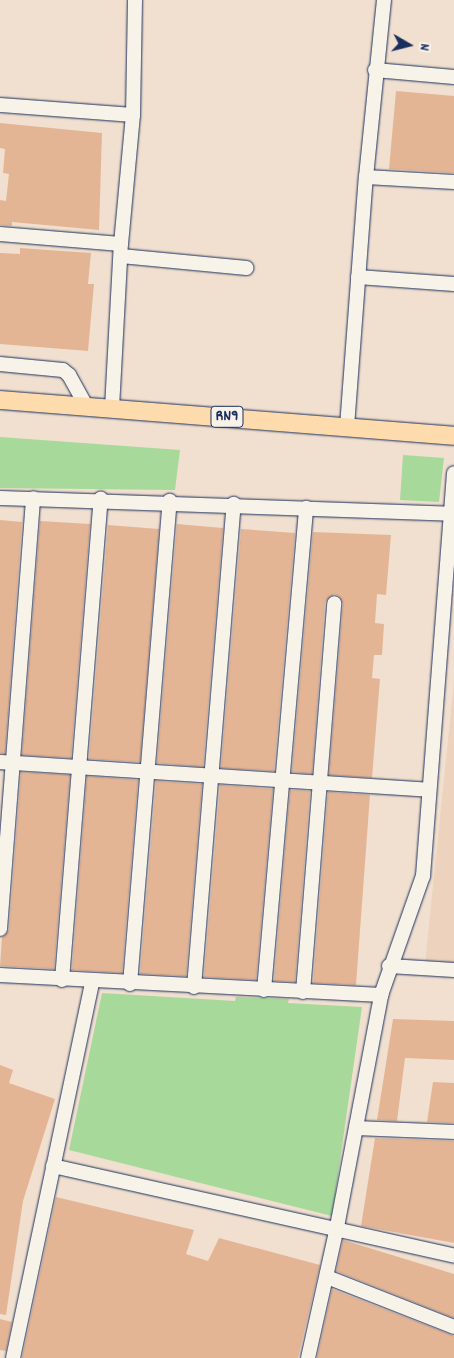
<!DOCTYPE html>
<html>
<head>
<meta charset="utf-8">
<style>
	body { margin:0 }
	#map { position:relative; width:454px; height:1358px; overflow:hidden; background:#f1e0cf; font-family:Dekko,sans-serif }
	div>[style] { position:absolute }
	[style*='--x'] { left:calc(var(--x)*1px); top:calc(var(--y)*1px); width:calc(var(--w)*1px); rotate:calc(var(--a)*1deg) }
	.built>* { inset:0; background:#edd3be }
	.green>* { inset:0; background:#a7d99b }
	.building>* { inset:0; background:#e4b595 }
	.roads { filter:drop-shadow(0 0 1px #1b2f5e) drop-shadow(0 0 1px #1b2f5e) }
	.minor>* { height:14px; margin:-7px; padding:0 7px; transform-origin:7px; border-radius:7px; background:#f7f3e8 }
	.major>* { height:18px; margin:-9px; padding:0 9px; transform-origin:9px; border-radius:9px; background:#fedbac }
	span { translate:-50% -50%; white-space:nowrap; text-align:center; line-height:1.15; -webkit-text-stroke:4px #f7f3e8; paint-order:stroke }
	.shield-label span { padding:1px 4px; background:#f7f3e8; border:1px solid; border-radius:4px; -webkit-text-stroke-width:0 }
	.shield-label { font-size:16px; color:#1b2f5e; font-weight:700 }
	.north { position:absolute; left:384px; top:20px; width:50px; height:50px; -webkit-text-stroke:4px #f7f3e8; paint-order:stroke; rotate:98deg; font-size:14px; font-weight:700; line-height:20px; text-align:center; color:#1b2f5e }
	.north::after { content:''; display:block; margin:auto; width:18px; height:22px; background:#1b2f5e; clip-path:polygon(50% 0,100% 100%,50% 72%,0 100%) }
</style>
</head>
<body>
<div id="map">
	<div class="built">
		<div style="clip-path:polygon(454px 681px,454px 963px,425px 963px)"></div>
	</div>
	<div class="green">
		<div style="clip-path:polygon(0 437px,180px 450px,175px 490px,0 488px)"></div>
		<div style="clip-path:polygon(403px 455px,444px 458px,439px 502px,400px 500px)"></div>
		<div style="clip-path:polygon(102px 993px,235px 1001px,236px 997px,289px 999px,288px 1003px,362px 1007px,332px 1216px,69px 1150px)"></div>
	</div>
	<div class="building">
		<div style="clip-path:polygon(396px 91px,454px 96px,454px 173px,389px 169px)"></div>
		<div style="clip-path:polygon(0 123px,102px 133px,99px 230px,12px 222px,12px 226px,0 225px,0 200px,6px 201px,9px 174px,3px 173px,5px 149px,0 148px)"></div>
		<div style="clip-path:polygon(20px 248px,91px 253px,88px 284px,94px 284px,88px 351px,0 344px,0 253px,20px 254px)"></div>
		<div style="clip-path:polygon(0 520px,22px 522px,5px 754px,0 753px)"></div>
		<div style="clip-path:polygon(40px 521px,90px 524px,71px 758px,22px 755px)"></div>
		<div style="clip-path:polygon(177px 524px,223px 528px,203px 767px,157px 763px)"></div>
		<div style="clip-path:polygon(108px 525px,159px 529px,140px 762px,89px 759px)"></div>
		<div style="clip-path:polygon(241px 529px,295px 533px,274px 771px,221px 768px)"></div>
		<div style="clip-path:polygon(313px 532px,391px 535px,386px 595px,377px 594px,375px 623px,384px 624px,382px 655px,374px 655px,372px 678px,380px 679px,372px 778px,329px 775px,343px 604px,339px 596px,334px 594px,325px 602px,312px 774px,292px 772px)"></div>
		<div style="clip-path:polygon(21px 772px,70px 775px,54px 969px,0 966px,2px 937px,9px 930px)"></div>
		<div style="clip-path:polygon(87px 776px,138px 780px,122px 973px,72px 970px)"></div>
		<div style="clip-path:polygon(156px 781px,202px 784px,186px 976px,140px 974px)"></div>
		<div style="clip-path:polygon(220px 785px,273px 789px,256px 980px,204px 977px)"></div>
		<div style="clip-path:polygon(290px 790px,310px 791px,295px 982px,274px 981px)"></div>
		<div style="clip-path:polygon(328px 792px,370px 795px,356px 985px,313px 983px)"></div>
		<div style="clip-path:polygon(393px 1019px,454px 1021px,454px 1060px,405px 1058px,397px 1121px,377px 1120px)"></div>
		<div style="clip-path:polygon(0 1065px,13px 1070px,9px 1083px,55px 1099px,23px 1201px,6px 1315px,0 1314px)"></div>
		<div style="clip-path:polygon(433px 1082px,454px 1083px,454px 1123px,427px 1122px)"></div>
		<div style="clip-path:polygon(375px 1138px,454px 1141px,454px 1243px,361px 1226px)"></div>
		<div style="clip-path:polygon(56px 1197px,194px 1230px,186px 1254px,208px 1261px,219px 1238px,320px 1265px,298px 1358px,22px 1358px)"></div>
		<div style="clip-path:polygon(343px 1240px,454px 1274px,454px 1318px,336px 1271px)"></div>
		<div style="clip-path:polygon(332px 1289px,454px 1336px,454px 1358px,317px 1358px)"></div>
		<div style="clip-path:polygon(0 1319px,12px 1322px,6px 1351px,0 1350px)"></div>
	</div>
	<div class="roads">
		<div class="minor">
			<div style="--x:375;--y:70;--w:79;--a:5.1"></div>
			<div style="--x:0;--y:105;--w:133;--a:4.3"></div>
			<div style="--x:366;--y:177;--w:88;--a:3.3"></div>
			<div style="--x:0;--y:234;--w:121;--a:4.7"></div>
			<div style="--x:121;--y:256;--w:126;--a:5.5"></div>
			<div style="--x:358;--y:277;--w:96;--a:4.2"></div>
			<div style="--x:0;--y:364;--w:63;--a:5.4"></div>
			<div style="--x:63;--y:370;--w:8;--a:40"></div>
			<div style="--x:69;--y:375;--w:35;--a:61"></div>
			<div style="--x:112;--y:408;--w:164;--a:-86.9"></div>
			<div style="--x:121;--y:244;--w:130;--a:-84.7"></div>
			<div style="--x:133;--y:115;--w:115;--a:-89"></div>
			<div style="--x:347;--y:427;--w:251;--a:-85.7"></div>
			<div style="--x:366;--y:177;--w:178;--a:-84.2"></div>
			<div style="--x:0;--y:498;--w:451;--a:2"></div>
			<div style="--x:0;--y:762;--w:430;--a:3.7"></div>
			<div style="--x:0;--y:929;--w:432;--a:-85.6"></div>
			<div style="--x:389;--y:966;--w:65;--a:3.5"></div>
			<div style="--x:0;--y:975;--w:382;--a:3"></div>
			<div style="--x:62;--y:980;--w:483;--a:-85.4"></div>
			<div style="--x:130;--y:984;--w:485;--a:-85.3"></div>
			<div style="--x:194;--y:987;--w:485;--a:-85.3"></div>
			<div style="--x:264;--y:990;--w:484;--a:-85"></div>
			<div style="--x:303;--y:992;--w:390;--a:-85.4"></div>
			<div style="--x:356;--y:1128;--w:98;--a:2.3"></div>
			<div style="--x:53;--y:1166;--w:411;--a:12.6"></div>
			<div style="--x:327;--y:1277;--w:136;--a:21.5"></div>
			<div style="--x:13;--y:1358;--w:384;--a:-78.1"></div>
			<div style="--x:308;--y:1358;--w:129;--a:-77.5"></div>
			<div style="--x:336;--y:1232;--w:241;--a:-79.2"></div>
			<div style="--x:381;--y:995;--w:126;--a:-70.6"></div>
			<div style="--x:423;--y:876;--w:404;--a:-85.6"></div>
		</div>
		<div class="major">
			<div style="--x:0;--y:400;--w:455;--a:4.5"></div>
		</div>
	</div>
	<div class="shield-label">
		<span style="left:227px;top:417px">RN9</span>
	</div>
	<div class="north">N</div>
</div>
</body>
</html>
